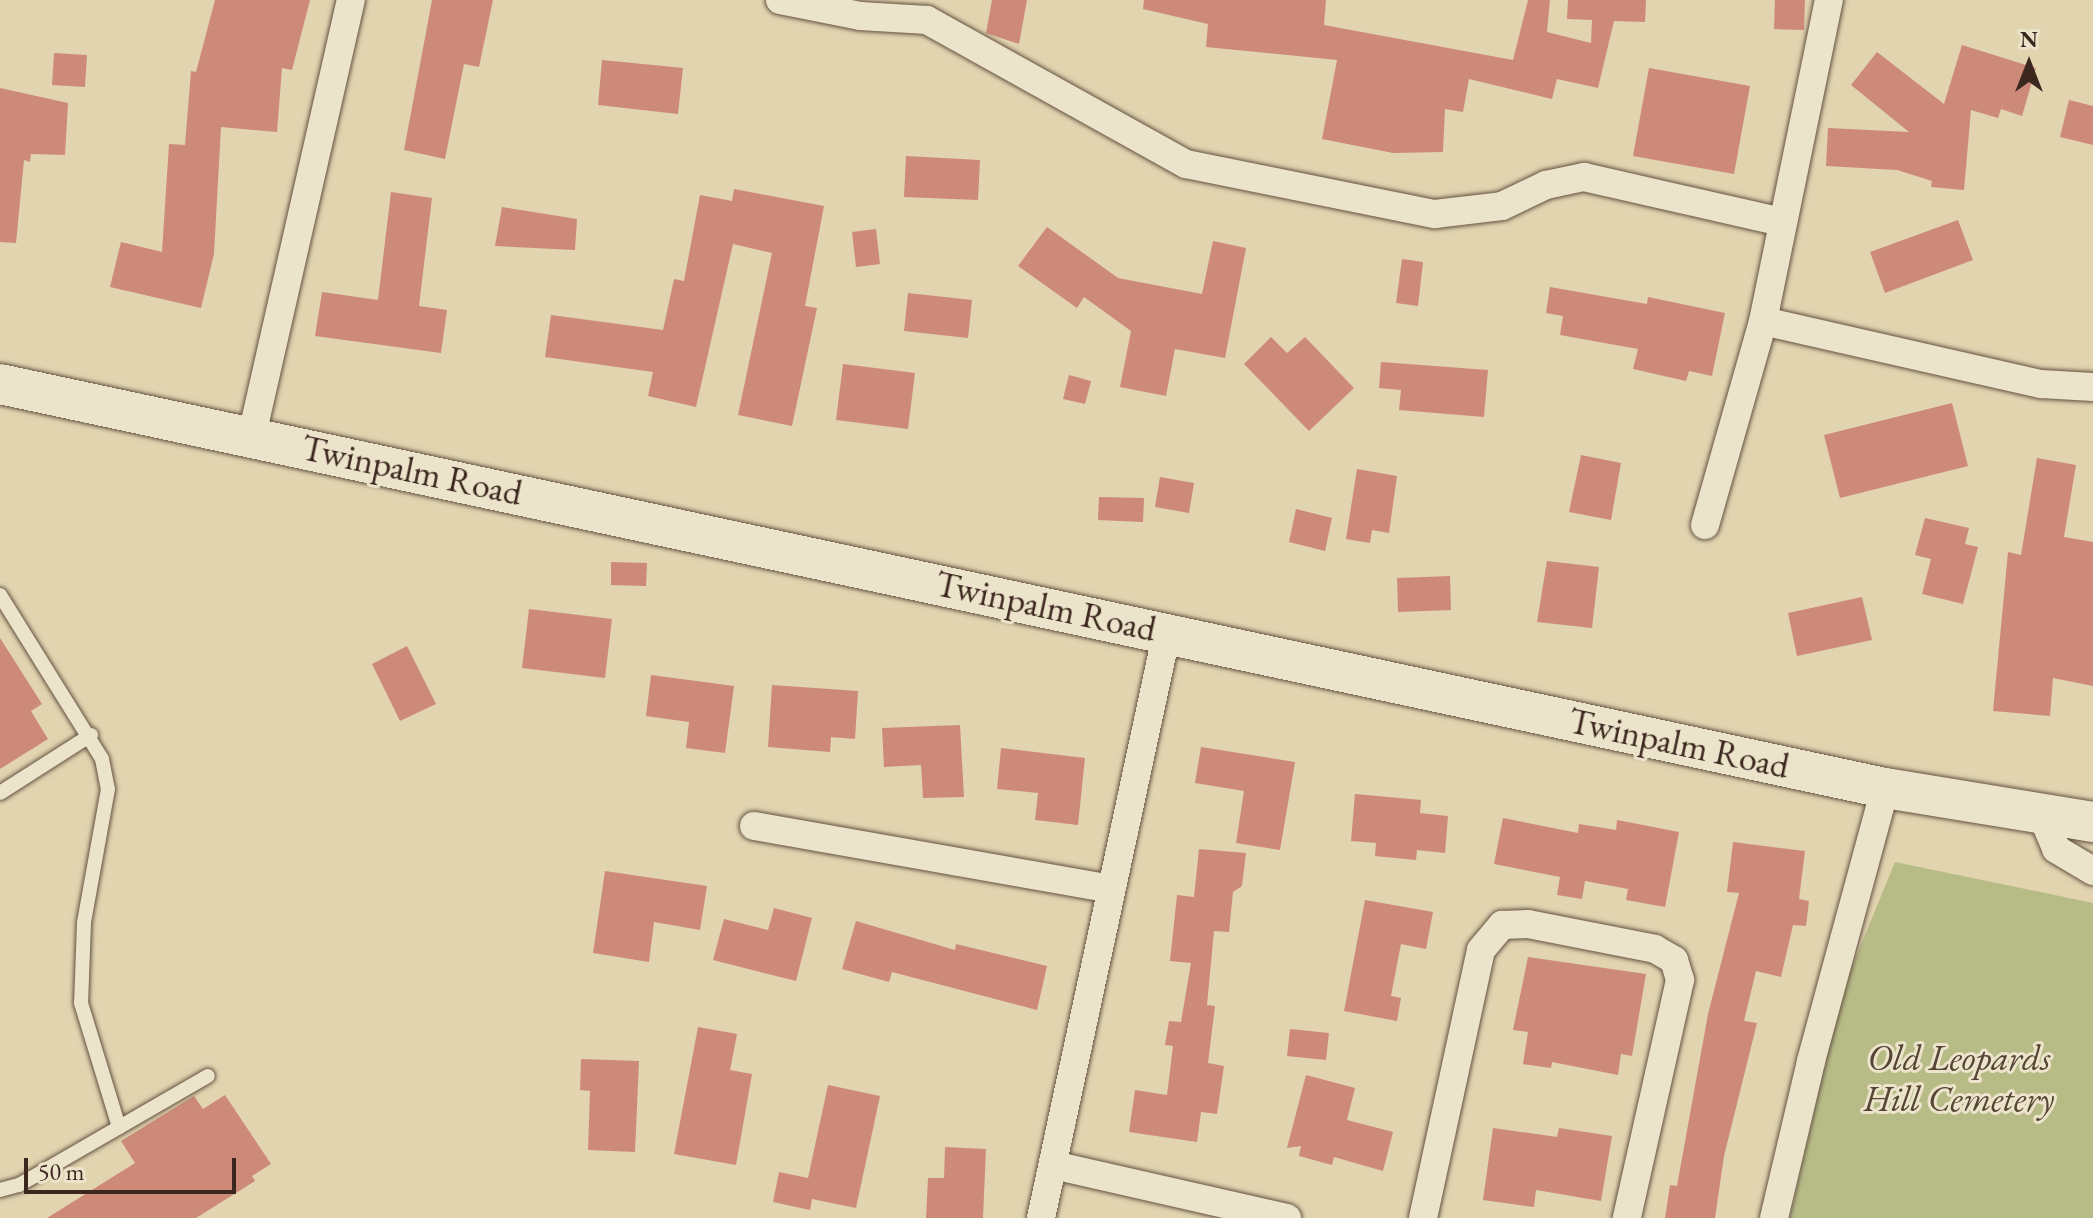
<!DOCTYPE html>
<html>
<head>
<meta charset="utf-8">
<style>
	body { margin:0 }
	#map { position:relative; width:2093px; height:1218px; overflow:hidden; background:#e1d4af; font-family:"EB Garamond",serif }
	div>[style] { position:absolute }
	[style*='--x'] { left:calc(var(--x)*1px); top:calc(var(--y)*1px); width:calc(var(--w)*1px); rotate:calc(var(--a)*1deg) }
	.green>* { inset:0; background:#b7bc87 }
	.building>* { inset:0; background:#ce8a78 }
	.roads { filter:drop-shadow(0 0 2px #655243) drop-shadow(0 0 2px #655243) }
	.service>* { height:14px; margin:-7px; padding:0 7px; transform-origin:7px; border-radius:7px; background:#ece3cb }
	.minor>* { height:28px; margin:-14px; padding:0 14px; transform-origin:14px; border-radius:14px; background:#ece3cb }
	.secondary>* { height:40px; margin:-20px; padding:0 20px; transform-origin:20px; border-radius:20px; background:#ece3cb }
	span { translate:-50% -50%; white-space:nowrap; text-align:center; line-height:1.15; -webkit-text-stroke:6px #ece3cb; paint-order:stroke }
	.street-label { font-size:36px; color:#3c271f }
	.park-label { font-size:36px; color:#554534; font-style:italic }
	.north { position:absolute; left:1989px; top:24px; width:80px; height:80px; -webkit-text-stroke:6px #ece3cb; paint-order:stroke; rotate:0deg; font-size:22px; font-weight:700; line-height:32px; text-align:center; color:#3c271f }
	.north::after { content:''; display:block; margin:auto; width:28px; height:36px; background:#3c271f; clip-path:polygon(50% 0,100% 100%,50% 72%,0 100%) }
	.scale { position:absolute; left:24px; top:1158px; width:212px; height:36px; box-sizing:border-box; border:4px solid #3c271f; border-top:0; padding-left:10px; font-size:24px; line-height:28px; white-space:nowrap; color:#3c271f; -webkit-text-stroke:6px #ece3cb; paint-order:stroke }
</style>
</head>
<body>
<div id="map">
	<div class="green">
		<div style="clip-path:polygon(1895px 862px,2093px 903px,2093px 1218px,1790px 1218px,1842px 991px)"></div>
	</div>
	<div class="building">
		<div style="clip-path:polygon(215px 0,310px 0,292px 70px,282px 68px,277px 132px,221px 127px,214px 254px,201px 308px,110px 287px,121px 242px,162px 252px,169px 144px,185px 145px,191px 71px,196px 72px)"></div>
		<div style="clip-path:polygon(432px 0,493px 0,479px 67px,464px 64px,445px 159px,404px 150px)"></div>
		<div style="clip-path:polygon(992px 0,1027px 0,1019px 44px,986px 33px)"></div>
		<div style="clip-path:polygon(1144px 0,1326px 0,1324px 25px,1513px 60px,1528px 0,1550px 0,1547px 32px,1591px 43px,1592px 20px,1567px 19px,1568px 0,1646px 0,1645px 22px,1614px 21px,1598px 88px,1557px 79px,1552px 99px,1469px 79px,1463px 112px,1445px 109px,1443px 152px,1393px 153px,1322px 139px,1337px 60px,1206px 47px,1208px 24px,1143px 9px)"></div>
		<div style="clip-path:polygon(1775px 0,1805px 0,1804px 30px,1774px 29px)"></div>
		<div style="clip-path:polygon(1962px 45px,2036px 68px,2022px 116px,2001px 109px,1998px 118px,1971px 110px,1964px 190px,1931px 187px,1932px 181px,1897px 170px,1826px 166px,1828px 128px,1909px 132px,1851px 85px,1877px 52px,1944px 104px)"></div>
		<div style="clip-path:polygon(54px 53px,87px 55px,85px 87px,52px 85px)"></div>
		<div style="clip-path:polygon(602px 60px,683px 68px,678px 114px,598px 105px)"></div>
		<div style="clip-path:polygon(1649px 68px,1750px 86px,1734px 174px,1633px 156px)"></div>
		<div style="clip-path:polygon(0 88px,68px 103px,65px 155px,31px 154px,30px 162px,24px 160px,16px 243px,0 242px)"></div>
		<div style="clip-path:polygon(2069px 100px,2093px 106px,2093px 145px,2060px 137px)"></div>
		<div style="clip-path:polygon(906px 156px,980px 160px,978px 200px,904px 197px)"></div>
		<div style="clip-path:polygon(734px 189px,824px 206px,805px 306px,817px 308px,792px 426px,738px 415px,772px 253px,733px 244px,696px 407px,648px 396px,653px 372px,545px 357px,551px 315px,663px 330px,674px 279px,684px 281px,700px 195px,732px 201px)"></div>
		<div style="clip-path:polygon(391px 192px,432px 198px,419px 306px,447px 310px,441px 353px,315px 336px,322px 292px,378px 300px)"></div>
		<div style="clip-path:polygon(502px 207px,577px 219px,575px 250px,495px 246px)"></div>
		<div style="clip-path:polygon(1958px 220px,1973px 260px,1885px 293px,1870px 252px)"></div>
		<div style="clip-path:polygon(1047px 227px,1118px 278px,1202px 294px,1213px 241px,1246px 248px,1225px 358px,1175px 349px,1166px 396px,1120px 387px,1131px 331px,1084px 297px,1077px 308px,1018px 266px)"></div>
		<div style="clip-path:polygon(876px 229px,880px 264px,856px 267px,852px 232px)"></div>
		<div style="clip-path:polygon(1402px 259px,1423px 262px,1418px 306px,1396px 303px)"></div>
		<div style="clip-path:polygon(1550px 287px,1647px 304px,1648px 297px,1725px 313px,1712px 376px,1689px 371px,1686px 381px,1633px 369px,1638px 349px,1560px 335px,1563px 316px,1546px 313px)"></div>
		<div style="clip-path:polygon(908px 293px,972px 300px,968px 338px,904px 331px)"></div>
		<div style="clip-path:polygon(1271px 337px,1287px 353px,1305px 337px,1354px 388px,1309px 431px,1244px 364px)"></div>
		<div style="clip-path:polygon(1381px 362px,1488px 370px,1484px 417px,1399px 410px,1401px 390px,1379px 388px)"></div>
		<div style="clip-path:polygon(843px 364px,915px 373px,908px 429px,836px 420px)"></div>
		<div style="clip-path:polygon(1069px 375px,1091px 381px,1085px 404px,1063px 399px)"></div>
		<div style="clip-path:polygon(1952px 403px,1968px 466px,1840px 498px,1824px 435px)"></div>
		<div style="clip-path:polygon(1581px 455px,1621px 463px,1611px 520px,1569px 512px)"></div>
		<div style="clip-path:polygon(2037px 458px,2076px 465px,2064px 537px,2093px 542px,2093px 686px,2053px 678px,2050px 716px,1993px 711px,2008px 552px,2021px 555px)"></div>
		<div style="clip-path:polygon(1357px 469px,1397px 476px,1389px 533px,1372px 530px,1370px 543px,1346px 539px)"></div>
		<div style="clip-path:polygon(1160px 477px,1194px 483px,1189px 513px,1155px 507px)"></div>
		<div style="clip-path:polygon(1099px 497px,1144px 498px,1143px 522px,1098px 520px)"></div>
		<div style="clip-path:polygon(1296px 509px,1332px 518px,1325px 551px,1289px 542px)"></div>
		<div style="clip-path:polygon(1925px 518px,1969px 528px,1965px 544px,1978px 547px,1963px 604px,1922px 594px,1931px 559px,1915px 555px)"></div>
		<div style="clip-path:polygon(1547px 561px,1599px 567px,1592px 628px,1537px 622px)"></div>
		<div style="clip-path:polygon(611px 562px,647px 563px,646px 586px,611px 585px)"></div>
		<div style="clip-path:polygon(1450px 576px,1451px 610px,1398px 612px,1397px 578px)"></div>
		<div style="clip-path:polygon(1862px 597px,1872px 640px,1797px 656px,1788px 613px)"></div>
		<div style="clip-path:polygon(529px 609px,612px 619px,605px 678px,522px 668px)"></div>
		<div style="clip-path:polygon(0 638px,42px 704px,31px 711px,48px 739px,0 769px)"></div>
		<div style="clip-path:polygon(407px 646px,436px 704px,400px 721px,372px 664px)"></div>
		<div style="clip-path:polygon(651px 675px,734px 686px,725px 753px,686px 748px,689px 722px,646px 716px)"></div>
		<div style="clip-path:polygon(772px 685px,858px 691px,855px 739px,831px 737px,830px 752px,768px 747px)"></div>
		<div style="clip-path:polygon(960px 725px,964px 797px,923px 798px,921px 765px,884px 767px,882px 728px)"></div>
		<div style="clip-path:polygon(1201px 747px,1295px 762px,1280px 850px,1236px 843px,1244px 791px,1195px 783px)"></div>
		<div style="clip-path:polygon(1001px 748px,1085px 758px,1078px 825px,1035px 820px,1038px 793px,997px 789px)"></div>
		<div style="clip-path:polygon(1355px 794px,1421px 800px,1420px 813px,1448px 816px,1445px 853px,1417px 850px,1416px 860px,1375px 856px,1376px 843px,1351px 841px)"></div>
		<div style="clip-path:polygon(1503px 818px,1578px 833px,1579px 824px,1616px 830px,1617px 820px,1679px 832px,1665px 907px,1626px 900px,1628px 889px,1585px 881px,1582px 899px,1557px 895px,1560px 877px,1494px 864px)"></div>
		<div style="clip-path:polygon(1733px 842px,1805px 851px,1799px 899px,1809px 901px,1806px 926px,1793px 925px,1781px 977px,1756px 971px,1744px 1021px,1757px 1023px,1724px 1156px,1715px 1218px,1665px 1218px,1670px 1185px,1677px 1186px,1708px 1014px,1739px 893px,1727px 892px)"></div>
		<div style="clip-path:polygon(1199px 849px,1246px 853px,1242px 886px,1233px 892px,1229px 932px,1214px 931px,1207px 1005px,1215px 1006px,1208px 1063px,1224px 1066px,1217px 1114px,1201px 1112px,1197px 1142px,1129px 1132px,1135px 1090px,1167px 1095px,1173px 1046px,1165px 1045px,1169px 1021px,1181px 1022px,1191px 963px,1170px 961px,1177px 895px,1194px 897px)"></div>
		<div style="clip-path:polygon(605px 871px,707px 886px,700px 930px,654px 922px,649px 962px,593px 953px)"></div>
		<div style="clip-path:polygon(1365px 900px,1433px 912px,1426px 949px,1401px 944px,1391px 996px,1401px 998px,1397px 1021px,1344px 1011px)"></div>
		<div style="clip-path:polygon(774px 908px,812px 918px,796px 981px,713px 960px,724px 919px,768px 930px)"></div>
		<div style="clip-path:polygon(856px 921px,955px 950px,956px 944px,1047px 966px,1037px 1010px,892px 972px,889px 982px,842px 969px)"></div>
		<div style="clip-path:polygon(1528px 957px,1646px 974px,1632px 1056px,1621px 1054px,1618px 1075px,1552px 1062px,1551px 1068px,1523px 1064px,1528px 1032px,1513px 1030px)"></div>
		<div style="clip-path:polygon(698px 1027px,737px 1034px,730px 1070px,752px 1074px,736px 1165px,674px 1154px)"></div>
		<div style="clip-path:polygon(1290px 1029px,1329px 1033px,1326px 1060px,1287px 1056px)"></div>
		<div style="clip-path:polygon(581px 1059px,639px 1061px,635px 1152px,588px 1150px,590px 1091px,580px 1090px)"></div>
		<div style="clip-path:polygon(1306px 1075px,1355px 1088px,1347px 1120px,1393px 1132px,1383px 1171px,1334px 1157px,1332px 1165px,1299px 1156px,1301px 1146px,1287px 1148px)"></div>
		<div style="clip-path:polygon(828px 1085px,880px 1096px,856px 1208px,812px 1199px,810px 1210px,773px 1202px,779px 1172px,808px 1178px)"></div>
		<div style="clip-path:polygon(225px 1095px,271px 1164px,252px 1176px,255px 1181px,196px 1218px,47px 1218px,135px 1163px,121px 1141px,194px 1096px,203px 1109px)"></div>
		<div style="clip-path:polygon(1493px 1128px,1557px 1137px,1559px 1128px,1612px 1136px,1601px 1201px,1536px 1190px,1534px 1207px,1483px 1200px)"></div>
		<div style="clip-path:polygon(945px 1147px,986px 1149px,983px 1218px,926px 1218px,928px 1178px,944px 1178px)"></div>
	</div>
	<div class="roads">
		<div class="service">
			<div style="--x:0;--y:595;--w:193;--a:58.1"></div>
			<div style="--x:102;--y:759;--w:31;--a:79"></div>
			<div style="--x:108;--y:789;--w:136;--a:100.2"></div>
			<div style="--x:84;--y:923;--w:80;--a:92.1"></div>
			<div style="--x:81;--y:1003;--w:130;--a:73"></div>
			<div style="--x:0;--y:793;--w:108;--a:-32.5"></div>
			<div style="--x:0;--y:1190;--w:20;--a:-15"></div>
			<div style="--x:19;--y:1185;--w:218;--a:-30"></div>
		</div>
		<div class="minor">
			<div style="--x:780;--y:0;--w:82;--a:11.3"></div>
			<div style="--x:860;--y:16;--w:67;--a:3.4"></div>
			<div style="--x:927;--y:20;--w:296;--a:29.1"></div>
			<div style="--x:1186;--y:164;--w:254;--a:11.4"></div>
			<div style="--x:1435;--y:214;--w:67;--a:-6.8"></div>
			<div style="--x:1502;--y:206;--w:49;--a:-25.5"></div>
			<div style="--x:1546;--y:185;--w:39;--a:-12"></div>
			<div style="--x:1584;--y:177;--w:203;--a:12.8"></div>
			<div style="--x:1763;--y:321;--w:285;--a:12.8"></div>
			<div style="--x:2041;--y:384;--w:52;--a:3.3"></div>
			<div style="--x:252;--y:435;--w:446;--a:-77.2"></div>
			<div style="--x:1705;--y:525;--w:212;--a:-74.1"></div>
			<div style="--x:1763;--y:321;--w:328;--a:-78.4"></div>
			<div style="--x:2041;--y:813;--w:39;--a:67"></div>
			<div style="--x:2056;--y:849;--w:43;--a:30.7"></div>
			<div style="--x:754;--y:826;--w:362;--a:10"></div>
			<div style="--x:1053;--y:1165;--w:240;--a:12.8"></div>
			<div style="--x:1041;--y:1218;--w:599;--a:-77.87"></div>
			<div style="--x:1423;--y:1218;--w:274;--a:-77.8"></div>
			<div style="--x:1481;--y:950;--w:33;--a:-50"></div>
			<div style="--x:1502;--y:925;--w:26;--a:-2"></div>
			<div style="--x:1528;--y:924;--w:129;--a:11.1"></div>
			<div style="--x:1655;--y:949;--w:22;--a:30"></div>
			<div style="--x:1674;--y:960;--w:21;--a:73"></div>
			<div style="--x:1680;--y:980;--w:244;--a:102.6"></div>
			<div style="--x:1774;--y:1218;--w:161;--a:-76.7"></div>
			<div style="--x:1811;--y:1061;--w:283;--a:-74.8"></div>
		</div>
		<div class="secondary">
			<div style="--x:0;--y:384;--w:1928;--a:12.1"></div>
			<div style="--x:1885;--y:788;--w:211;--a:9.3"></div>
		</div>
	</div>
	<div class="street-label">
		<span style="left:412px;top:470px;rotate:12deg">Twinpalm Road</span>
		<span style="left:1046px;top:606px;rotate:12deg">Twinpalm Road</span>
		<span style="left:1679px;top:743px;rotate:12deg">Twinpalm Road</span>
	</div>
	<div class="park-label">
		<span style="left:1959px;top:1078px">Old Leopards<br>Hill Cemetery</span>
	</div>
	<div class="north">N</div>
	<div class="scale">50 m</div>
</div>
</body>
</html>
